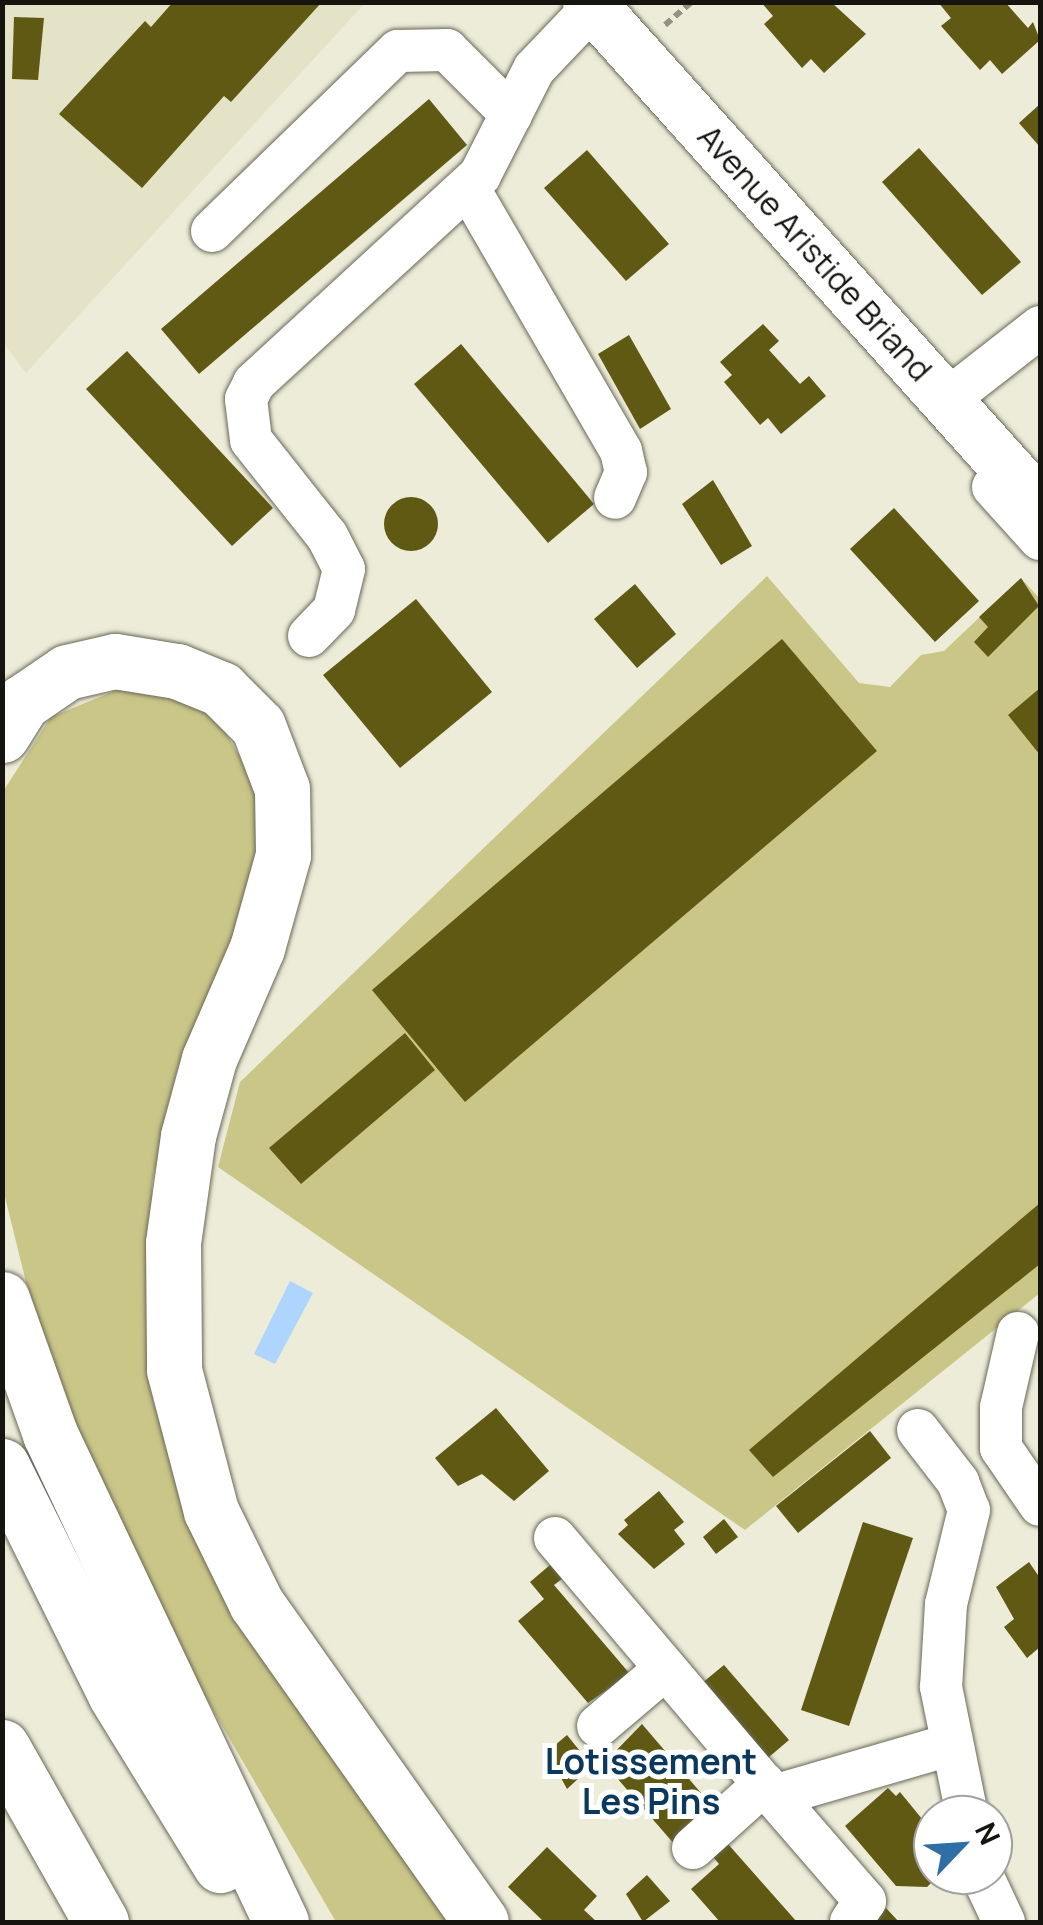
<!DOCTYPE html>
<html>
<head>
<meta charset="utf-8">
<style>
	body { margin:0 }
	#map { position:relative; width:1043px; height:1925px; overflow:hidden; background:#edecd9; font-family:Manrope,sans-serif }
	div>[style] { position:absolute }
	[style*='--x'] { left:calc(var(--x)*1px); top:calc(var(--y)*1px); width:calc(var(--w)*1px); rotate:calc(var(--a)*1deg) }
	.built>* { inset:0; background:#e4e3c8 }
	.green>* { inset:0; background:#cac688 }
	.water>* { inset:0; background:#add5fd }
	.building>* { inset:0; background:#5f5914 }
	.round { border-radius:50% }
	.path>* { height:6px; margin-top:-3px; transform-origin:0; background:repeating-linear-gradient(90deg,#939285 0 8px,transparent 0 13px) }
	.roads { filter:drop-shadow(0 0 2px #696857) drop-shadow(0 0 2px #696857) }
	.minor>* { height:42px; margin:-21px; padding:0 21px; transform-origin:21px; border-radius:21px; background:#fff }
	.major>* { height:52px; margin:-26px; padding:0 26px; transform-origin:26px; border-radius:26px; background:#fff }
	.highway>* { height:55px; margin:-27.5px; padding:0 27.5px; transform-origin:27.5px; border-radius:27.5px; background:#fff }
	span { translate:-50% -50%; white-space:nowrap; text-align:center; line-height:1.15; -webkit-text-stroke:10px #fff; paint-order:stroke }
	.street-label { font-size:32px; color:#15140e }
	.neighbourhood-label { font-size:35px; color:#0b395d; font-weight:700 }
	.frame { position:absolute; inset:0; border:5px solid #15140e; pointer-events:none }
	.north { position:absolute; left:913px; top:1795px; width:100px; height:100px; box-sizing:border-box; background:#fff; border:2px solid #a1a19f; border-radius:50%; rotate:65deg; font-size:28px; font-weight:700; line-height:40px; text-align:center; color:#15140e }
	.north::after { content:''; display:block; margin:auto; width:35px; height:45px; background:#306fa6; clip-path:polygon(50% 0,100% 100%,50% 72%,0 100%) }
</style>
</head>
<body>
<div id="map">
	<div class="built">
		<div style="clip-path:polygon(3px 3px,365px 3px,26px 373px,3px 343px)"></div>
	</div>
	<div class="green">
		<div style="clip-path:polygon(767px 576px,859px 683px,890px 687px,921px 655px,944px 651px,1021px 578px,1040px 599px,1040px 1293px,745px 1530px,218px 1167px,240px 1082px)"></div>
		<div style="clip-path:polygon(129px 685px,175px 694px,216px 716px,259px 790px,261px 834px,220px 980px,176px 1074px,152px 1183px,150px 1348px,453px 1922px,336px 1922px,152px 1605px,46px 1363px,3px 1189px,2px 793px,51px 717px)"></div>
	</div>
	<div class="water">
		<div style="clip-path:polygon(290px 1281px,313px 1293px,275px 1364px,254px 1354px)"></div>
	</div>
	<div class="building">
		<div style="clip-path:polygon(173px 2px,322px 2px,231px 102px,224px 96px,142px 188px,59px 114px,145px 21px,151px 27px)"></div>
		<div style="clip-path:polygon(761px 2px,831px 2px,866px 34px,824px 73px,811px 59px,802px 68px,764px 24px,773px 16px)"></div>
		<div style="clip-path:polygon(938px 2px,1005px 2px,1028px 28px,1033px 22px,1040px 40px,1002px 74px,990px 60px,980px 70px,941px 26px,951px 18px)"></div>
		<div style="clip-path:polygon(14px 17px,44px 18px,38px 80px,12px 79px)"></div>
		<div style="clip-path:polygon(429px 99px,467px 145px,199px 374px,161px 329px)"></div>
		<div style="clip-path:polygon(1040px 104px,1040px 147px,1019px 123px)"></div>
		<div style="clip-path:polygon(919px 148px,1021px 262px,982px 295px,882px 182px)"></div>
		<div style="clip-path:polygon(587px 150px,669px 244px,626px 281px,544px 188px)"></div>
		<div style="clip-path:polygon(763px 324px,779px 341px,769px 350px,800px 384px,809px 376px,826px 396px,781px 434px,768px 418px,760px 425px,724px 382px,732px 375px,720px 362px)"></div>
		<div style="clip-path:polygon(629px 335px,671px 409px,640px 429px,598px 354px)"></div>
		<div style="clip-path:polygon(461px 344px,594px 504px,548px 543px,414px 384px)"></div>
		<div style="clip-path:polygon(127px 351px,273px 508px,232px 546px,86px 389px)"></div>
		<div style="clip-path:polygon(713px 480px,752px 546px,721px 565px,682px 504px)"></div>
		<div class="round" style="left:384px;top:497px;width:54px;height:54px"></div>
		<div style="clip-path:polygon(894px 508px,979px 601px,935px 642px,850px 549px)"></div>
		<div style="clip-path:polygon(1021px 578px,1039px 606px,988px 657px,974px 642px,988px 627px,979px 617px)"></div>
		<div style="clip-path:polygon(635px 584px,676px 634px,637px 668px,594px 619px)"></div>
		<div style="clip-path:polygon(416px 599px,492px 692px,400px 768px,323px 675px)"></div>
		<div style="clip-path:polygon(782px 639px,877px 751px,465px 1102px,372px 990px)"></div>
		<div style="clip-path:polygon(1040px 688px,1040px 755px,1008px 715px)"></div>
		<div style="clip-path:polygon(405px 1033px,435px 1070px,301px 1184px,269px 1148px)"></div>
		<div style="clip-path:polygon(1040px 1203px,1040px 1264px,773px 1477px,749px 1450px)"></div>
		<div style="clip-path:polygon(496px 1408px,549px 1471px,514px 1501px,482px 1474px,458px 1486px,435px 1458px)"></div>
		<div style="clip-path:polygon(870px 1431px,891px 1458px,798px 1533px,776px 1506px)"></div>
		<div style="clip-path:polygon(659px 1491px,684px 1522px,674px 1530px,685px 1544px,654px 1569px,618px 1534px,628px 1525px,624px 1520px)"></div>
		<div style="clip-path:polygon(724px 1519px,738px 1537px,716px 1554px,703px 1537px)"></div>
		<div style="clip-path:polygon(863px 1522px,913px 1538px,849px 1726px,801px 1710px)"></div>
		<div style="clip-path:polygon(1029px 1562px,1040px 1578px,1040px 1647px,1027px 1658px,1004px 1627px,1014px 1619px,996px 1587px)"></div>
		<div style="clip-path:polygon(550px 1565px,562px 1579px,554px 1585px,630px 1674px,588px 1703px,518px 1621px,544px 1599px,530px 1582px)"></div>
		<div style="clip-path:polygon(724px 1665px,789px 1740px,762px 1763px,696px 1688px)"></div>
		<div style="clip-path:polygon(642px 1724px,719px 1814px,675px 1845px,604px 1763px)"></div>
		<div style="clip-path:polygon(567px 1735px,592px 1766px,567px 1789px,547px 1752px)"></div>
		<div style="clip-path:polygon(888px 1788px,896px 1796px,900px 1792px,927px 1825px,933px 1875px,939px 1875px,927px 1887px,896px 1886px,845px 1826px)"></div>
		<div style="clip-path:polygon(728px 1844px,797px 1922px,720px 1922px,691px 1889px,719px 1864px,713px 1857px)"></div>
		<div style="clip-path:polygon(547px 1847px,597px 1896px,584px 1910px,597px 1922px,544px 1922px,508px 1887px)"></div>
		<div style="clip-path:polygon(647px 1875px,670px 1901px,643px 1922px,626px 1894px)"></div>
		<div style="clip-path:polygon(886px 1908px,899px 1922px,872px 1922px)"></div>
	</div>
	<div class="path">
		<div style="--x:665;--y:25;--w:35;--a:-41"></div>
	</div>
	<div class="roads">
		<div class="minor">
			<div style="--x:468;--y:187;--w:305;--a:59.9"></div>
			<div style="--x:621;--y:451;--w:22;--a:77"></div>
			<div style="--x:626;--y:472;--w:28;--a:113"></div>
			<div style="--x:212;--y:231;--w:259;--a:-44.1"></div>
			<div style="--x:398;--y:51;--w:49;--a:-1.2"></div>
			<div style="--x:447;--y:50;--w:91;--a:45"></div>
			<div style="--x:948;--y:399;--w:117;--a:-38"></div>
			<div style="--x:993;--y:487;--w:70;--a:47.9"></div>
			<div style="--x:309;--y:636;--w:36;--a:-46"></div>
			<div style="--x:334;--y:610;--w:42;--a:-76.3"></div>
			<div style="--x:344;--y:569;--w:37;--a:-117"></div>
			<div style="--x:327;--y:536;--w:122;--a:-128.4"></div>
			<div style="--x:251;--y:440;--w:41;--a:-97"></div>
			<div style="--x:246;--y:399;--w:18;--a:-63"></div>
			<div style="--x:254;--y:383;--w:307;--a:-42.6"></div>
			<div style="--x:480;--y:175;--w:119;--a:-63"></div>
			<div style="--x:534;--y:69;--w:86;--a:-46.4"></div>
			<div style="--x:1018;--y:1333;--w:76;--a:102.9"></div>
			<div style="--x:1001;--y:1407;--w:41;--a:90"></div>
			<div style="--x:1001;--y:1448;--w:69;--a:55.6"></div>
			<div style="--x:918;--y:1430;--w:66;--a:52.4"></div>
			<div style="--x:958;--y:1482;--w:30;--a:69"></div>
			<div style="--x:969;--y:1510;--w:97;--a:103.7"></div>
			<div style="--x:946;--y:1604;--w:83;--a:93.4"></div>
			<div style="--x:941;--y:1687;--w:131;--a:78.5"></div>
			<div style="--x:555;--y:1538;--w:338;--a:49.7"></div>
			<div style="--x:774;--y:1796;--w:183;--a:-16.2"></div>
			<div style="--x:598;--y:1726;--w:88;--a:-40.4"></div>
			<div style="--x:774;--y:1796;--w:139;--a:49.1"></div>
			<div style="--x:865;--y:1901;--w:25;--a:124"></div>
			<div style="--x:693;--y:1848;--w:96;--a:-42"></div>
			<div style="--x:982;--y:1875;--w:52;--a:64.9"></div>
		</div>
		<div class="major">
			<div style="--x:589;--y:2;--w:676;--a:48.12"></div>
		</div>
		<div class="highway">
			<div style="--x:2;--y:735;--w:39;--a:-58"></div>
			<div style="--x:23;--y:702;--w:53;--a:-34.3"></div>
			<div style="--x:67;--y:672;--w:49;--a:-12.9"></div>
			<div style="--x:115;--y:661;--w:63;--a:9.2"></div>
			<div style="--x:177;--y:671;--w:48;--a:22.2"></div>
			<div style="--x:221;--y:689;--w:52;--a:45"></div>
			<div style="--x:258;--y:726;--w:67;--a:69.1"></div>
			<div style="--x:282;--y:789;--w:66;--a:89.1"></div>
			<div style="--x:283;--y:855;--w:97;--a:105.6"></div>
			<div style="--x:257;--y:948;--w:121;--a:113.4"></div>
			<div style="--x:209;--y:1059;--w:80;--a:105.3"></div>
			<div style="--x:188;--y:1136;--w:108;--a:98"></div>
			<div style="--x:173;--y:1243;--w:127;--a:89.5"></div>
			<div style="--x:174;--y:1370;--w:146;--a:75.3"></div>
			<div style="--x:211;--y:1511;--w:102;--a:63.9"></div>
			<div style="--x:256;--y:1603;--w:390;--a:54.8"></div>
			<div style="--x:2;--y:1299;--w:143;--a:70.4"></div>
			<div style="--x:50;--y:1434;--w:540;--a:64.67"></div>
			<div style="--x:2;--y:1466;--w:254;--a:63.6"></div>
			<div style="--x:115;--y:1694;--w:201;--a:58.4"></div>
			<div style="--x:2;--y:1747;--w:201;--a:60.5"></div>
		</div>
	</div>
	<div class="street-label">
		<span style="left:815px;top:253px;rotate:48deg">Avenue Aristide Briand</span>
	</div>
	<div class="neighbourhood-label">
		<span style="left:651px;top:1781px">Lotissement<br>Les Pins</span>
	</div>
	<div class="frame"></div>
	<div class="north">N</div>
</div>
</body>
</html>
